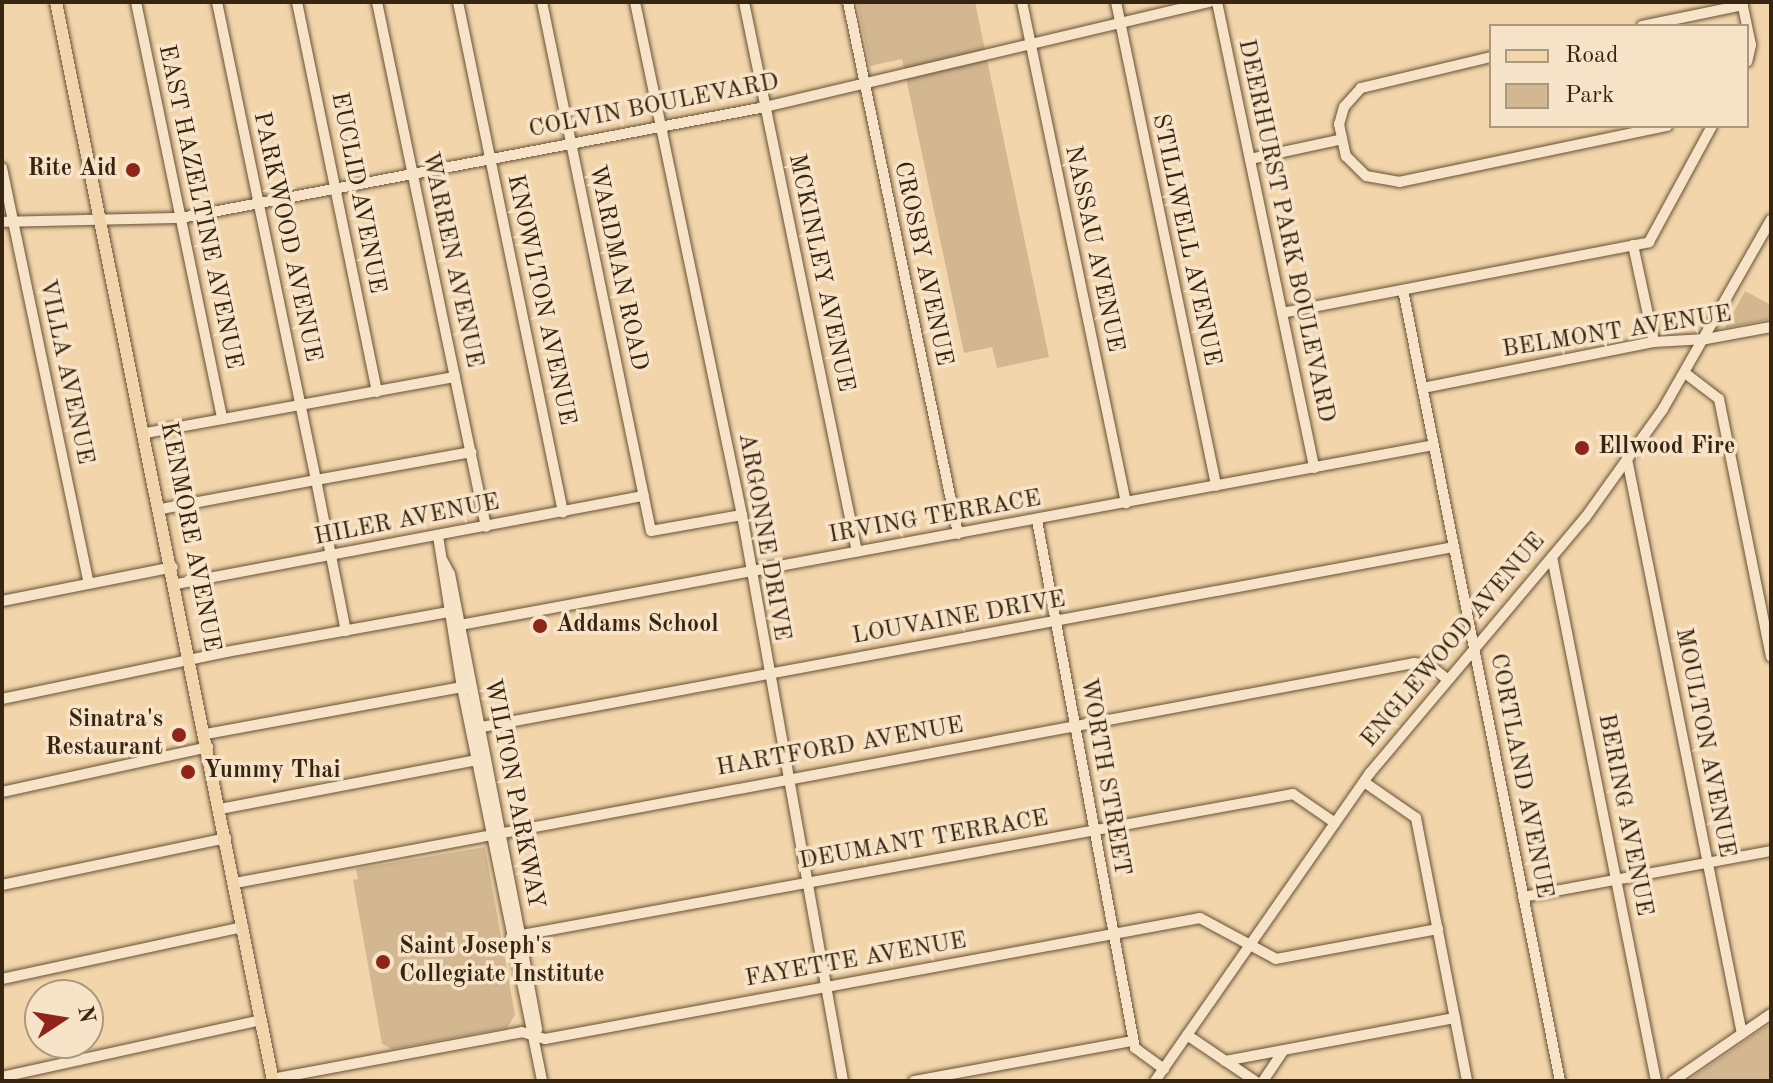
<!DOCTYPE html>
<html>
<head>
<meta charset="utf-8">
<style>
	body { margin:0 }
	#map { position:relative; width:1773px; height:1083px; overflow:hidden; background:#f2d5aa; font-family:"Old Standard TT",serif }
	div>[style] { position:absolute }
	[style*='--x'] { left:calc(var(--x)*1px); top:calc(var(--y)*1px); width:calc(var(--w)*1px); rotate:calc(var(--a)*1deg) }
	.green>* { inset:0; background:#d2b790 }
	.roads { filter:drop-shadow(0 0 2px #665137) drop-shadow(0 0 2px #665137) }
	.minor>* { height:10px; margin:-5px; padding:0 5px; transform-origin:5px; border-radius:5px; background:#f7e4c8 }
	.major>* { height:12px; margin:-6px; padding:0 6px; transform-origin:6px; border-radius:6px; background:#f2d5aa }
	.dots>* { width:22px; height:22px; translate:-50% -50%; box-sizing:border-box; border:4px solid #f7e4c8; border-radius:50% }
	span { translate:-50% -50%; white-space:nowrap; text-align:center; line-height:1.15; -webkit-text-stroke:7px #f7e4c8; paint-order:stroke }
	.street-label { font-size:24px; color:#372511 }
	.poi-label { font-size:24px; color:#372511; font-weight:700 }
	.right { translate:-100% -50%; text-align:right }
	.left { translate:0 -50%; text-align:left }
	.frame { position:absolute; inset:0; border:4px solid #372511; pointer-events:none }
	.legend { position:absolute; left:1489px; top:24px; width:260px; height:104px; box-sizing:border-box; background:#f7e4c8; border:2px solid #aa987f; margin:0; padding:10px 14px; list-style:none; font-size:24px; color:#372511 }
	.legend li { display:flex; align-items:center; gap:16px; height:40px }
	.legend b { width:40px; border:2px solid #aa987f }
	.north { position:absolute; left:24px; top:979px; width:80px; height:80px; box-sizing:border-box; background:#f7e4c8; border:2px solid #aa987f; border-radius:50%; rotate:78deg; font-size:22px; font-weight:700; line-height:32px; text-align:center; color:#372511 }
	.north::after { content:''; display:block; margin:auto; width:28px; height:36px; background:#8f2418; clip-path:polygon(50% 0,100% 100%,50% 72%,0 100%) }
</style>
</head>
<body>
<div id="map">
	<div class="green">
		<div style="clip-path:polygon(857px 2px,975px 2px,1049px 357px,997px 368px,992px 347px,964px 353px,902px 59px,870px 66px)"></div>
		<div style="clip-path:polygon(1745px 291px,1771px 305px,1771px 319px,1725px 328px)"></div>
		<div style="clip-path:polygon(485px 847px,515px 1015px,507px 1028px,392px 1049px,382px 1044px,353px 880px,358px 879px,356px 869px)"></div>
		<div style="clip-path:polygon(1771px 1023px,1771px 1077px,1764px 1081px,1687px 1081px)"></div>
	</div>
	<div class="roads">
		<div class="minor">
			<div style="--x:136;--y:2;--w:426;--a:78.3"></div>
			<div style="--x:217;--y:2;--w:488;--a:78.3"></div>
			<div style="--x:316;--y:480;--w:158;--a:-10.2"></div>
			<div style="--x:297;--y:2;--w:398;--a:78.4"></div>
			<div style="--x:377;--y:2;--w:536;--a:78.27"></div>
			<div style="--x:458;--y:2;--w:521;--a:78.37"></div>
			<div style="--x:542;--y:2;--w:540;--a:78.36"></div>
			<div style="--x:651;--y:531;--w:92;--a:-10"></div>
			<div style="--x:635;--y:2;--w:524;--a:78.22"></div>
			<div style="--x:742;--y:515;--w:575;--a:79.88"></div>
			<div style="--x:744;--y:2;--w:561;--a:78.39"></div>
			<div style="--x:848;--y:2;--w:543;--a:78.32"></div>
			<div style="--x:1022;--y:2;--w:512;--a:78.27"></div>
			<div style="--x:1116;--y:2;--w:494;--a:78.3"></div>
			<div style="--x:1217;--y:2;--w:476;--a:78.2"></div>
			<div style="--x:1742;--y:2;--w:44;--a:78.2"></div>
			<div style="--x:1751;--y:45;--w:17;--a:103"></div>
			<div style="--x:1642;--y:26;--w:103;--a:-11.7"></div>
			<div style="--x:1491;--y:57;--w:134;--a:166.6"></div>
			<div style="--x:1361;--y:88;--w:25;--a:132"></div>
			<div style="--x:1344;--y:107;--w:18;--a:106"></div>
			<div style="--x:1339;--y:124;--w:33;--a:78"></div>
			<div style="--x:1346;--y:156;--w:28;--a:45"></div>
			<div style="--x:1366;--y:176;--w:34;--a:10"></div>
			<div style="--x:1399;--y:182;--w:274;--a:-11.8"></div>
			<div style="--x:1250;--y:159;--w:91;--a:-12.1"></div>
			<div style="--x:2;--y:168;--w:424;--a:78.2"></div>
			<div style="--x:2;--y:222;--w:179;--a:-1.3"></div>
			<div style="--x:181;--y:218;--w:594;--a:-10.76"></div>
			<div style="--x:765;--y:107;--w:457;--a:-13.3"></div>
			<div style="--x:1633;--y:245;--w:99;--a:77.8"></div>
			<div style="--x:1403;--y:290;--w:806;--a:78.77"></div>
			<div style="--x:1282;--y:313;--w:374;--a:-10.9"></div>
			<div style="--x:1649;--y:242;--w:132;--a:-61.5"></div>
			<div style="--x:1685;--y:373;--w:43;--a:37.4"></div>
			<div style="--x:1719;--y:399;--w:263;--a:78.6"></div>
			<div style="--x:1423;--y:388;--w:236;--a:-11.3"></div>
			<div style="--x:1654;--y:342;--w:52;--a:-3.3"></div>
			<div style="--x:1706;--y:339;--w:66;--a:-10.5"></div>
			<div style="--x:146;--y:433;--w:314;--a:-10.3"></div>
			<div style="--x:1627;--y:459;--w:586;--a:78.69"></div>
			<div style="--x:161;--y:509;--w:158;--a:-10.6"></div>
			<div style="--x:316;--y:480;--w:154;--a:78.8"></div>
			<div style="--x:1037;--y:520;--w:537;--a:79.49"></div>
			<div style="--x:1135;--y:1048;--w:36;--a:36"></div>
			<div style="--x:438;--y:536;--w:153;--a:81"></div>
			<div style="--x:462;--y:687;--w:402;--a:78.5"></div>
			<div style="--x:1552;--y:557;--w:534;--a:78.77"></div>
			<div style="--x:443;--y:561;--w:15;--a:62"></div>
			<div style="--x:450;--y:574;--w:368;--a:79"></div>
			<div style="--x:520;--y:935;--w:96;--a:79.7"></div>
			<div style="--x:537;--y:1029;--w:8;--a:120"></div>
			<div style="--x:177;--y:584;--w:475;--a:-10.7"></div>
			<div style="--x:2;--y:601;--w:174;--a:-11.2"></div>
			<div style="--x:2;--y:699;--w:229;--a:-11.8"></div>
			<div style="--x:226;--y:652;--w:226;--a:-10.2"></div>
			<div style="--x:448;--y:612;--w:18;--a:47"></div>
			<div style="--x:460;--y:625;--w:990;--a:-10.47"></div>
			<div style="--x:471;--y:729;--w:1000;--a:-10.49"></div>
			<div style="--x:206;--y:734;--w:266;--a:-10.4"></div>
			<div style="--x:1364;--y:782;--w:63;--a:34.7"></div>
			<div style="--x:1416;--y:818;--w:268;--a:79"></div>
			<div style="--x:2;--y:792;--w:211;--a:-12.3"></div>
			<div style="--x:220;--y:809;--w:267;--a:-10.8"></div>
			<div style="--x:235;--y:883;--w:1199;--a:-10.57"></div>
			<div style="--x:1414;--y:663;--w:15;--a:8"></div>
			<div style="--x:1429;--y:665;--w:24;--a:38"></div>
			<div style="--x:2;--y:885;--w:229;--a:-11.8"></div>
			<div style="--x:1523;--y:897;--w:252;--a:-10.5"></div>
			<div style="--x:511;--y:937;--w:795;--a:-10.36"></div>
			<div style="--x:1293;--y:794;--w:51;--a:34.6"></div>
			<div style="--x:2;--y:979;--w:247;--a:-12.2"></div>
			<div style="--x:1187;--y:1035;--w:82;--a:34.1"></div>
			<div style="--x:1225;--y:1061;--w:234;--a:-10.6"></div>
			<div style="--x:2;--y:1077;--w:265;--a:-12.4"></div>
			<div style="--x:272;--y:1079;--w:254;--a:-10.6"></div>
			<div style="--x:522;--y:1032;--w:24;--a:17"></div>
			<div style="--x:545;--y:1039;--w:666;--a:-10.47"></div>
			<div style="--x:1200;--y:918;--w:86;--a:28.3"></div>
			<div style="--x:1276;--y:959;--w:165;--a:-10.5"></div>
			<div style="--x:914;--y:1081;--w:223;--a:-10.4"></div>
			<div style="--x:1155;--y:1081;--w:376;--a:-55.1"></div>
			<div style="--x:1370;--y:773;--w:334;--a:-49.9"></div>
			<div style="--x:1585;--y:518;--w:134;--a:-54.4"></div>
			<div style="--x:1663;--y:409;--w:218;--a:-60.3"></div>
			<div style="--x:1263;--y:1081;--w:37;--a:-56"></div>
			<div style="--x:1673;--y:1081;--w:119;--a:-34.4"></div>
		</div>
		<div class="major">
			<div style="--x:56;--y:2;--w:1101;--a:78.63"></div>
		</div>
	</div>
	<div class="dots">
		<div style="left:133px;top:170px;background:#8f2418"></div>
		<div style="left:1582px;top:448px;background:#8f2418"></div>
		<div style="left:540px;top:626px;background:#8f2418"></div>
		<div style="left:179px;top:735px;background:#8f2418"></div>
		<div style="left:188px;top:772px;background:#8f2418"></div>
		<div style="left:383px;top:962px;background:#8f2418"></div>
	</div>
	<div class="street-label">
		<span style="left:654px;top:107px;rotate:-11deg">COLVIN BOULEVARD</span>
		<span style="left:357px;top:193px;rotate:79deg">EUCLID AVENUE</span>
		<span style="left:199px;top:207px;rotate:78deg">EAST HAZELTINE AVENUE</span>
		<span style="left:1285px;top:231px;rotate:78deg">DEERHURST PARK BOULEVARD</span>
		<span style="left:286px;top:237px;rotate:78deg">PARKWOOD AVENUE</span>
		<span style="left:1185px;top:240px;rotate:78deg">STILLWELL AVENUE</span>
		<span style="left:1093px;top:249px;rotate:78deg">NASSAU AVENUE</span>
		<span style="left:451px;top:260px;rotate:78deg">WARREN AVENUE</span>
		<span style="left:922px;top:264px;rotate:78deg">CROSBY AVENUE</span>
		<span style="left:617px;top:268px;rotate:78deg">WARDMAN ROAD</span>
		<span style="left:820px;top:273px;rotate:78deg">MCKINLEY AVENUE</span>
		<span style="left:540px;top:300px;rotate:78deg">KNOWLTON AVENUE</span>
		<span style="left:1617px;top:333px;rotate:-9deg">BELMONT AVENUE</span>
		<span style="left:65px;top:372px;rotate:78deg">VILLA AVENUE</span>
		<span style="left:935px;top:518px;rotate:-10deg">IRVING TERRACE</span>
		<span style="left:407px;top:521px;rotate:-11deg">HILER AVENUE</span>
		<span style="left:189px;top:537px;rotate:79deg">KENMORE AVENUE</span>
		<span style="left:763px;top:537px;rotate:80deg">ARGONNE DRIVE</span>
		<span style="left:959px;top:619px;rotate:-10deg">LOUVAINE DRIVE</span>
		<span style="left:1454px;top:641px;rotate:-50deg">ENGLEWOOD AVENUE</span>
		<span style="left:1704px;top:743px;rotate:79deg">MOULTON AVENUE</span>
		<span style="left:840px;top:748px;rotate:-10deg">HARTFORD AVENUE</span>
		<span style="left:1520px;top:776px;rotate:79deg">CORTLAND AVENUE</span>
		<span style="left:1104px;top:777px;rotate:80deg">WORTH STREET</span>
		<span style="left:513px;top:794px;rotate:79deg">WILTON PARKWAY</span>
		<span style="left:1624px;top:815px;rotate:79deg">BERING AVENUE</span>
		<span style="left:924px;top:841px;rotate:-10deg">DEUMANT TERRACE</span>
		<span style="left:856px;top:961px;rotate:-10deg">FAYETTE AVENUE</span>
	</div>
	<div class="poi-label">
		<span class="right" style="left:117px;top:170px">Rite Aid</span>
		<span class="left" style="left:1598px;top:448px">Ellwood Fire</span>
		<span class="left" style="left:556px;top:626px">Addams School</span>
		<span class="right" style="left:163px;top:735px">Sinatra's<br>Restaurant</span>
		<span class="left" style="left:204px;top:772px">Yummy Thai</span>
		<span class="left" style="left:399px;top:962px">Saint Joseph's<br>Collegiate Institute</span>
	</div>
	<div class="frame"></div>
	<ul class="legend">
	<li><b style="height:10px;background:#f2d5aa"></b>Road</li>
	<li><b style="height:22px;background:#d2b790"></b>Park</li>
	</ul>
	<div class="north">N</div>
</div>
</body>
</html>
